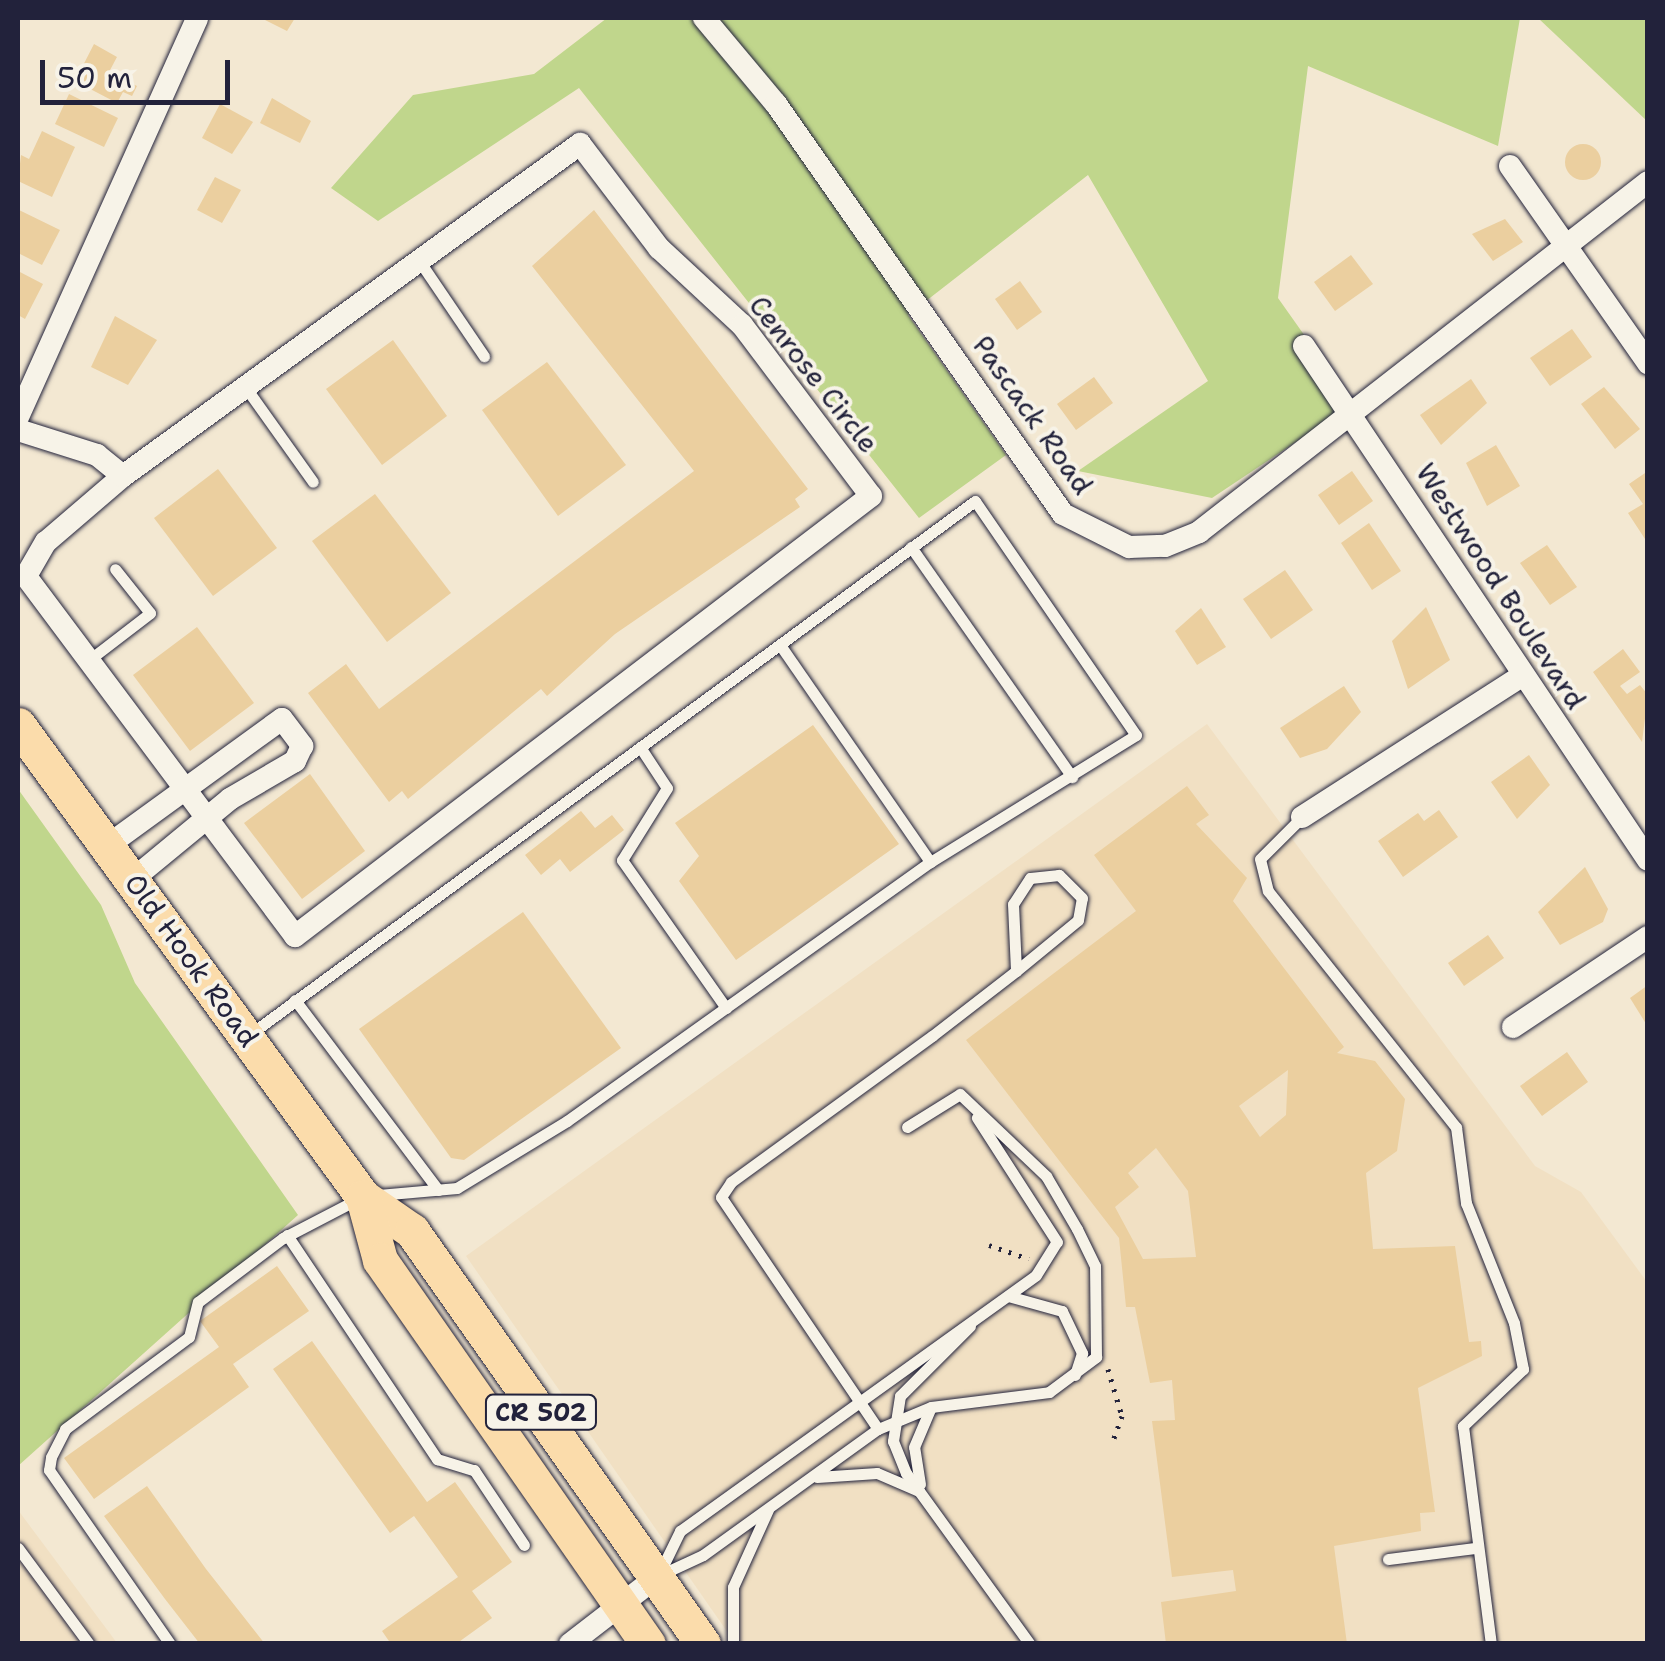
<!DOCTYPE html>
<html>
<head>
<meta charset="utf-8">
<style>
	body { margin:0 }
	#map { position:relative; width:1665px; height:1661px; overflow:hidden; background:#f3e8d2; font-family:"Shantell Sans",sans-serif }
	div>[style] { position:absolute }
	[style*='--x'] { left:calc(var(--x)*1px); top:calc(var(--y)*1px); width:calc(var(--w)*1px); rotate:calc(var(--a)*1deg) }
	.built>* { inset:0; background:#f1e0c3 }
	.green>* { inset:0; background:#c0d68c }
	.building>* { inset:0; background:#ebcf9f }
	.round { border-radius:50% }
	.path>* { height:5px; margin-top:-2.5px; transform-origin:0; background:repeating-linear-gradient(90deg,#22223b 0 2.5px,transparent 0 10.5px) }
	.roads { filter:drop-shadow(0 0 2px #22223b) drop-shadow(0 0 2px #22223b) }
	.lane>* { height:11px; margin:-5.5px; padding:0 5.5px; transform-origin:5.5px; border-radius:5.5px; background:#f7f3e8 }
	.street>* { height:22px; margin:-11px; padding:0 11px; transform-origin:11px; border-radius:11px; background:#f7f3e8 }
	.primary>* { height:35px; margin:-17.5px; padding:0 17.5px; transform-origin:17.5px; border-radius:17.5px; background:#fbdcab }
	span { translate:-50% -50%; white-space:nowrap; text-align:center; line-height:1.15; -webkit-text-stroke:8px #f7f3e8; paint-order:stroke }
	.shield-label span { padding:2px 8px; background:#f7f3e8; border:2px solid; border-radius:8px; -webkit-text-stroke-width:0 }
	.shield-label { font-size:25px; color:#22223b; font-weight:700 }
	.street-label { font-size:28px; color:#22223b }
	.frame { position:absolute; inset:0; border:20px solid #22223b; pointer-events:none }
	.scale { position:absolute; left:40px; top:60px; width:190px; height:45px; box-sizing:border-box; border:5px solid #22223b; border-top:0; padding-left:12px; font-size:30px; line-height:35px; white-space:nowrap; color:#22223b; -webkit-text-stroke:8px #f7f3e8; paint-order:stroke }
</style>
</head>
<body>
<div id="map">
	<div class="built">
		<div style="clip-path:polygon(1207px 724px,1535px 1166px,1581px 1192px,1647px 1282px,1647px 1643px,735px 1643px,466px 1256px)"></div>
		<div style="clip-path:polygon(18px 1510px,117px 1643px,18px 1643px)"></div>
	</div>
	<div class="green">
		<div style="clip-path:polygon(607px 18px,1520px 18px,1498px 146px,1308px 66px,1278px 298px,1353px 404px,1212px 498px,1078px 471px,1208px 381px,1088px 175px,908px 315px,1006px 455px,919px 518px,579px 88px,378px 221px,331px 188px,413px 95px,534px 74px)"></div>
		<div style="clip-path:polygon(1538px 18px,1647px 18px,1647px 121px)"></div>
		<div style="clip-path:polygon(18px 789px,101px 905px,135px 983px,298px 1215px,18px 1466px)"></div>
	</div>
	<div class="building">
		<div style="clip-path:polygon(261px 18px,295px 18px,287px 31px)"></div>
		<div style="clip-path:polygon(94px 44px,117px 57px,109px 72px,137px 86px,132px 96px,123px 92px,117px 103px,75px 81px)"></div>
		<div style="clip-path:polygon(69px 94px,118px 118px,104px 147px,55px 124px)"></div>
		<div style="clip-path:polygon(272px 98px,311px 121px,300px 143px,260px 123px)"></div>
		<div style="clip-path:polygon(220px 104px,253px 122px,232px 154px,202px 138px)"></div>
		<div style="clip-path:polygon(42px 131px,75px 147px,52px 197px,18px 181px,21px 155px,29px 159px)"></div>
		<div class="round" style="left:1565px;top:144px;width:36px;height:36px"></div>
		<div style="clip-path:polygon(215px 177px,241px 190px,222px 223px,197px 210px)"></div>
		<div style="clip-path:polygon(19px 210px,60px 230px,42px 265px,18px 253px)"></div>
		<div style="clip-path:polygon(594px 210px,808px 489px,795px 499px,800px 507px,615px 634px,547px 696px,541px 689px,408px 799px,402px 791px,389px 802px,308px 693px,346px 664px,379px 709px,694px 471px,532px 266px)"></div>
		<div style="clip-path:polygon(1505px 219px,1523px 242px,1493px 261px,1472px 234px)"></div>
		<div style="clip-path:polygon(1351px 255px,1373px 284px,1335px 311px,1314px 282px)"></div>
		<div style="clip-path:polygon(18px 271px,43px 284px,25px 319px,18px 315px)"></div>
		<div style="clip-path:polygon(1020px 281px,1042px 312px,1017px 330px,995px 299px)"></div>
		<div style="clip-path:polygon(115px 316px,157px 340px,128px 385px,91px 367px)"></div>
		<div style="clip-path:polygon(1572px 329px,1592px 357px,1550px 386px,1530px 358px)"></div>
		<div style="clip-path:polygon(393px 340px,447px 416px,382px 465px,326px 389px)"></div>
		<div style="clip-path:polygon(547px 362px,626px 465px,558px 516px,482px 410px)"></div>
		<div style="clip-path:polygon(1094px 377px,1113px 403px,1076px 430px,1057px 404px)"></div>
		<div style="clip-path:polygon(1471px 379px,1487px 403px,1441px 445px,1420px 415px)"></div>
		<div style="clip-path:polygon(1604px 387px,1640px 429px,1615px 449px,1581px 404px)"></div>
		<div style="clip-path:polygon(1496px 445px,1520px 486px,1487px 506px,1466px 463px)"></div>
		<div style="clip-path:polygon(218px 469px,277px 548px,213px 596px,154px 518px)"></div>
		<div style="clip-path:polygon(1352px 471px,1373px 501px,1339px 525px,1318px 495px)"></div>
		<div style="clip-path:polygon(1648px 471px,1648px 537px,1645px 539px,1628px 513px,1643px 504px,1629px 484px)"></div>
		<div style="clip-path:polygon(375px 494px,451px 593px,387px 642px,312px 541px)"></div>
		<div style="clip-path:polygon(1369px 523px,1401px 571px,1372px 590px,1341px 543px)"></div>
		<div style="clip-path:polygon(1547px 545px,1577px 587px,1550px 605px,1520px 563px)"></div>
		<div style="clip-path:polygon(1285px 570px,1313px 610px,1271px 639px,1243px 599px)"></div>
		<div style="clip-path:polygon(1426px 607px,1450px 660px,1408px 689px,1392px 641px)"></div>
		<div style="clip-path:polygon(1201px 608px,1226px 647px,1197px 665px,1175px 631px)"></div>
		<div style="clip-path:polygon(197px 627px,254px 703px,190px 751px,133px 675px)"></div>
		<div style="clip-path:polygon(1623px 649px,1640px 672px,1620px 686px,1627px 694px,1640px 685px,1648px 695px,1642px 742px,1593px 672px)"></div>
		<div style="clip-path:polygon(1344px 686px,1361px 712px,1327px 749px,1300px 758px,1280px 728px)"></div>
		<div style="clip-path:polygon(813px 725px,899px 844px,736px 960px,679px 881px,699px 856px,675px 823px)"></div>
		<div style="clip-path:polygon(1529px 755px,1550px 785px,1517px 819px,1491px 782px)"></div>
		<div style="clip-path:polygon(310px 774px,365px 851px,302px 899px,244px 823px)"></div>
		<div style="clip-path:polygon(evenodd,1187px 786px,1209px 815px,1196px 824px,1247px 878px,1233px 901px,1344px 1047px,1337px 1053px,1375px 1061px,1405px 1099px,1397px 1151px,1366px 1173px,1373px 1249px,1455px 1246px,1469px 1342px,1481px 1341px,1482px 1356px,1418px 1388px,1435px 1512px,1420px 1513px,1421px 1531px,1334px 1546px,1347px 1644px,1166px 1644px,1161px 1602px,1236px 1591px,1233px 1570px,1172px 1577px,1152px 1421px,1175px 1420px,1172px 1380px,1150px 1383px,1135px 1307px,1126px 1307px,1119px 1238px,966px 1040px,1136px 911px,1094px 855px,1187px 786px,1288px 1070px,1286px 1115px,1260px 1137px,1239px 1106px,1288px 1070px,1187px 786px,1156px 1148px,1188px 1191px,1196px 1257px,1143px 1259px,1115px 1207px,1139px 1187px,1128px 1173px,1156px 1148px)"></div>
		<div style="clip-path:polygon(1439px 810px,1458px 837px,1403px 877px,1378px 841px,1418px 813px,1424px 821px)"></div>
		<div style="clip-path:polygon(581px 811px,595px 828px,612px 815px,624px 830px,570px 872px,560px 859px,541px 875px,525px 855px)"></div>
		<div style="clip-path:polygon(1585px 867px,1608px 909px,1603px 922px,1560px 945px,1538px 912px)"></div>
		<div style="clip-path:polygon(523px 912px,621px 1048px,464px 1160px,451px 1158px,359px 1029px)"></div>
		<div style="clip-path:polygon(1488px 935px,1504px 958px,1464px 986px,1448px 963px)"></div>
		<div style="clip-path:polygon(1648px 985px,1648px 1027px,1630px 998px)"></div>
		<div style="clip-path:polygon(1567px 1052px,1588px 1082px,1542px 1116px,1520px 1086px)"></div>
		<div style="clip-path:polygon(277px 1266px,309px 1311px,233px 1364px,249px 1387px,94px 1499px,64px 1458px,219px 1347px,200px 1321px)"></div>
		<div style="clip-path:polygon(312px 1341px,427px 1502px,455px 1482px,512px 1562px,472px 1591px,492px 1618px,456px 1644px,391px 1644px,382px 1631px,458px 1577px,414px 1516px,390px 1533px,273px 1369px)"></div>
		<div style="clip-path:polygon(147px 1486px,206px 1569px,265px 1644px,200px 1644px,165px 1599px,104px 1516px)"></div>
	</div>
	<div class="path">
		<div style="--x:989;--y:1245;--w:42;--a:19.3"></div>
		<div style="--x:1108;--y:1369;--w:49;--a:73.4"></div>
		<div style="--x:1122;--y:1416;--w:29;--a:110"></div>
	</div>
	<div class="roads">
		<div class="lane">
			<div style="--x:420;--y:262;--w:114;--a:55.8"></div>
			<div style="--x:246;--y:388;--w:115;--a:54.5"></div>
			<div style="--x:911;--y:547;--w:281;--a:55"></div>
			<div style="--x:780;--y:645;--w:264;--a:55.3"></div>
			<div style="--x:89;--y:660;--w:77;--a:-37.6"></div>
			<div style="--x:150;--y:613;--w:56;--a:-128.5"></div>
			<div style="--x:640;--y:747;--w:49;--a:56.6"></div>
			<div style="--x:667;--y:788;--w:85;--a:122"></div>
			<div style="--x:622;--y:860;--w:181;--a:54.9"></div>
			<div style="--x:1302;--y:817;--w:59;--a:135"></div>
			<div style="--x:1260;--y:859;--w:33;--a:76"></div>
			<div style="--x:1268;--y:891;--w:302;--a:51.5"></div>
			<div style="--x:1456;--y:1127;--w:77;--a:82.5"></div>
			<div style="--x:1466;--y:1203;--w:129;--a:68.2"></div>
			<div style="--x:1514;--y:1323;--w:47;--a:78.9"></div>
			<div style="--x:1523;--y:1369;--w:83;--a:136.5"></div>
			<div style="--x:1463;--y:1426;--w:220;--a:82.7"></div>
			<div style="--x:295;--y:1000;--w:238;--a:53"></div>
			<div style="--x:249;--y:1035;--w:901;--a:-36.34"></div>
			<div style="--x:975;--y:501;--w:284;--a:55.5"></div>
			<div style="--x:1136;--y:735;--w:242;--a:148.3"></div>
			<div style="--x:930;--y:862;--w:446;--a:144.5"></div>
			<div style="--x:567;--y:1121;--w:129;--a:148.7"></div>
			<div style="--x:457;--y:1188;--w:79;--a:174.9"></div>
			<div style="--x:907;--y:1127;--w:62;--a:-31.9"></div>
			<div style="--x:287;--y:1235;--w:270;--a:56.2"></div>
			<div style="--x:437;--y:1459;--w:39;--a:17"></div>
			<div style="--x:474;--y:1470;--w:90;--a:56.3"></div>
			<div style="--x:1008;--y:1296;--w:56;--a:15.5"></div>
			<div style="--x:1062;--y:1311;--w:47;--a:64.5"></div>
			<div style="--x:1082;--y:1353;--w:23;--a:108"></div>
			<div style="--x:970;--y:1326;--w:99;--a:135"></div>
			<div style="--x:900;--y:1396;--w:46;--a:98.8"></div>
			<div style="--x:893;--y:1441;--w:35;--a:68"></div>
			<div style="--x:906;--y:1473;--w:211;--a:54.1"></div>
			<div style="--x:878;--y:1429;--w:280;--a:-124.1"></div>
			<div style="--x:721;--y:1197;--w:18;--a:-56"></div>
			<div style="--x:731;--y:1182;--w:248;--a:-36"></div>
			<div style="--x:932;--y:1036;--w:106;--a:-37.7"></div>
			<div style="--x:1016;--y:971;--w:80;--a:-39.4"></div>
			<div style="--x:1078;--y:920;--w:22;--a:-80"></div>
			<div style="--x:1082;--y:898;--w:33;--a:-135"></div>
			<div style="--x:1059;--y:875;--w:29;--a:174"></div>
			<div style="--x:1030;--y:878;--w:31;--a:123"></div>
			<div style="--x:1013;--y:904;--w:67;--a:87.4"></div>
			<div style="--x:817;--y:1477;--w:60;--a:-3.8"></div>
			<div style="--x:877;--y:1473;--w:46;--a:23.2"></div>
			<div style="--x:920;--y:1484;--w:37;--a:-99"></div>
			<div style="--x:914;--y:1447;--w:43;--a:-67"></div>
			<div style="--x:18;--y:1548;--w:119;--a:53.5"></div>
			<div style="--x:1388;--y:1559;--w:88;--a:-7.2"></div>
			<div style="--x:660;--y:1572;--w:46;--a:-64"></div>
			<div style="--x:680;--y:1531;--w:438;--a:-35.7"></div>
			<div style="--x:1036;--y:1275;--w:39;--a:-58"></div>
			<div style="--x:1057;--y:1242;--w:148;--a:-122.8"></div>
			<div style="--x:660;--y:1575;--w:47;--a:-24.9"></div>
			<div style="--x:703;--y:1555;--w:216;--a:-35.8"></div>
			<div style="--x:878;--y:1429;--w:57;--a:-22.5"></div>
			<div style="--x:931;--y:1407;--w:119;--a:-7.2"></div>
			<div style="--x:1049;--y:1392;--w:59;--a:-36.7"></div>
			<div style="--x:1096;--y:1357;--w:91;--a:-90.6"></div>
			<div style="--x:1095;--y:1266;--w:41;--a:-115.9"></div>
			<div style="--x:1077;--y:1229;--w:61;--a:-120.3"></div>
			<div style="--x:1046;--y:1176;--w:119;--a:-136.4"></div>
			<div style="--x:170;--y:1644;--w:212;--a:-124.8"></div>
			<div style="--x:49;--y:1470;--w:13;--a:-81"></div>
			<div style="--x:51;--y:1457;--w:31;--a:-63"></div>
			<div style="--x:65;--y:1429;--w:154;--a:-36.6"></div>
			<div style="--x:189;--y:1337;--w:36;--a:-76"></div>
			<div style="--x:198;--y:1302;--w:106;--a:-37"></div>
			<div style="--x:283;--y:1238;--w:87;--a:-27.5"></div>
			<div style="--x:733;--y:1644;--w:57;--a:-90"></div>
			<div style="--x:733;--y:1587;--w:85;--a:-65.6"></div>
		</div>
		<div class="street">
			<div style="--x:704;--y:18;--w:112;--a:50.1"></div>
			<div style="--x:776;--y:104;--w:500;--a:55.01"></div>
			<div style="--x:1063;--y:514;--w:74;--a:26.6"></div>
			<div style="--x:1129;--y:547;--w:36;--a:-2"></div>
			<div style="--x:1165;--y:546;--w:37;--a:-22"></div>
			<div style="--x:1199;--y:532;--w:569;--a:-37.94"></div>
			<div style="--x:580;--y:144;--w:131;--a:52.8"></div>
			<div style="--x:659;--y:248;--w:113;--a:42.9"></div>
			<div style="--x:742;--y:325;--w:214;--a:53"></div>
			<div style="--x:871;--y:496;--w:725;--a:142.62"></div>
			<div style="--x:295;--y:936;--w:449;--a:-126.8"></div>
			<div style="--x:26;--y:576;--w:39;--a:-60"></div>
			<div style="--x:46;--y:542;--w:101;--a:-40.6"></div>
			<div style="--x:123;--y:476;--w:565;--a:-36"></div>
			<div style="--x:1510;--y:166;--w:241;--a:55"></div>
			<div style="--x:1304;--y:346;--w:618;--a:56.21"></div>
			<div style="--x:18;--y:417;--w:437;--a:-65.8"></div>
			<div style="--x:18;--y:430;--w:83;--a:17.6"></div>
			<div style="--x:97;--y:455;--w:33;--a:39"></div>
			<div style="--x:1302;--y:817;--w:261;--a:-32.7"></div>
			<div style="--x:107;--y:846;--w:216;--a:-36"></div>
			<div style="--x:282;--y:719;--w:34;--a:53"></div>
			<div style="--x:302;--y:746;--w:17;--a:115"></div>
			<div style="--x:295;--y:761;--w:75;--a:149.7"></div>
			<div style="--x:230;--y:799;--w:124;--a:140.5"></div>
			<div style="--x:1513;--y:1027;--w:162;--a:-33.7"></div>
			<div style="--x:570;--y:1644;--w:111;--a:-37.7"></div>
		</div>
		<div class="primary">
			<div style="--x:18;--y:725;--w:585;--a:53.84"></div>
			<div style="--x:363;--y:1197;--w:60;--a:34.8"></div>
			<div style="--x:412;--y:1231;--w:505;--a:54.83"></div>
			<div style="--x:363;--y:1197;--w:65;--a:74.9"></div>
			<div style="--x:380;--y:1260;--w:468;--a:55.1"></div>
		</div>
	</div>
	<div class="shield-label">
		<span style="left:541px;top:1412px">CR 502</span>
	</div>
	<div class="street-label">
		<span style="left:814px;top:374px;rotate:52deg">Cenrose Circle</span>
		<span style="left:1033px;top:415px;rotate:55deg">Pascack Road</span>
		<span style="left:1501px;top:586px;rotate:57deg">Westwood Boulevard</span>
		<span style="left:192px;top:960px;rotate:54deg">Old Hook Road</span>
	</div>
	<div class="frame"></div>
	<div class="scale">50 m</div>
</div>
</body>
</html>
